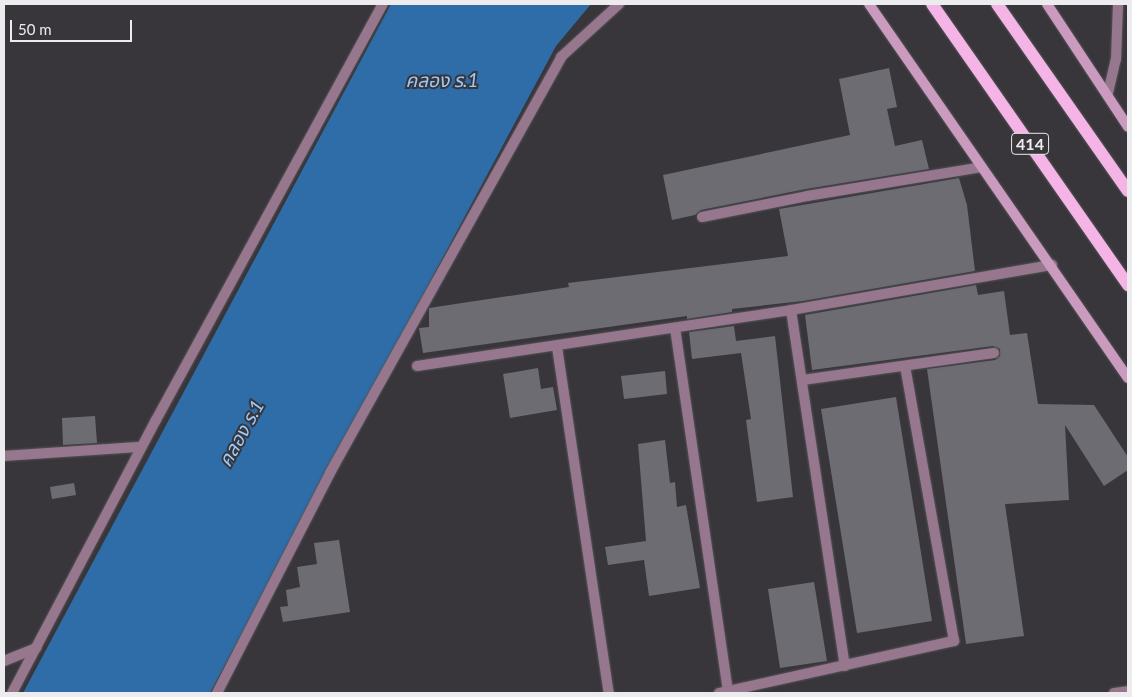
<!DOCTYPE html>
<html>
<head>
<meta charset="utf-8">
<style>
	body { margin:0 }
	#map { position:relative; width:1132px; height:697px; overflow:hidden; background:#38363b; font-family:Lato,"Noto Sans Thai",sans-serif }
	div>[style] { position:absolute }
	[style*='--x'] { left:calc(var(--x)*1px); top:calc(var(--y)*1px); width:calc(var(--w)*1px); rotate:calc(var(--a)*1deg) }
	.water>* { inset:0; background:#2e6da8 }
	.building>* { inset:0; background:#6c6c72 }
	.roads { filter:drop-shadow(0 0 1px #555358) drop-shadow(0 0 1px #555358) }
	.minor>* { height:10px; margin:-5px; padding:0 5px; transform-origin:5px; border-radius:5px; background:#96778e }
	.tertiary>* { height:10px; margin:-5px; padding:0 5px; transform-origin:5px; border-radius:5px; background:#96778e }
	.secondary>* { height:10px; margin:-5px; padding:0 5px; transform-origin:5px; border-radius:5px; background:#cb9abf }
	.primary>* { height:12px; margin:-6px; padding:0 6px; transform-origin:6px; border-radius:6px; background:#f4b4e5 }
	span { translate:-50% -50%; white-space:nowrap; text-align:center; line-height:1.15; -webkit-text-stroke:4px #38363b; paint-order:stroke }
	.shield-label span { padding:1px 4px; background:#38363b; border:1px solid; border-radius:4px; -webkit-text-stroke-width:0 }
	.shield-label { font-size:16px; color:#ecebee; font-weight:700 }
	.water-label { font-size:19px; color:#9bcbfc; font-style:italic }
	.frame { position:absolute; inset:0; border:5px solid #ecebee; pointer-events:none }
	.scale { position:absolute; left:10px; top:20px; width:122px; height:22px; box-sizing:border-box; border:2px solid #ecebee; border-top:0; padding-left:6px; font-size:15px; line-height:18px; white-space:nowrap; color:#ecebee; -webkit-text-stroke:4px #38363b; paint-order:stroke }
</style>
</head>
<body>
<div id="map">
	<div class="water">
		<div style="clip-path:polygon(391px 4px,591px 4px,556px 46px,210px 693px,23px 693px)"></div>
	</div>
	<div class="building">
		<div style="clip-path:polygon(889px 68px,897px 107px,887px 109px,895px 146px,922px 140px,929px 169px,806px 189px,701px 210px,695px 215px,672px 220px,663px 175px,850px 135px,839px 79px)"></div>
		<div style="clip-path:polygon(959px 178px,967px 205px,975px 271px,803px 301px,732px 309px,732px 312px,687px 319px,687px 316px,423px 353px,419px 328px,429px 327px,429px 308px,569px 287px,568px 283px,788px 256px,779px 209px)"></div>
		<div style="clip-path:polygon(976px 285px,978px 295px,1004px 291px,1010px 335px,1027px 333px,1038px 404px,1094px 405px,1128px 457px,1128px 470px,1104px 486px,1065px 425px,1069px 500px,1005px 504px,1024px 636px,966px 644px,927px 369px,995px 360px,1000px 356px,1000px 349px,993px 346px,812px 370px,805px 315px)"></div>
		<div style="clip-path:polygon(734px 326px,736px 341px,775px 336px,793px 497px,757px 502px,746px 420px,751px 419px,741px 353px,692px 359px,689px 332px)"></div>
		<div style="clip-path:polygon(538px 368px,541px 389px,553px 387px,557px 410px,510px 418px,503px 374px)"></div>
		<div style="clip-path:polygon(665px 371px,667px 394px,624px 399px,621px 376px)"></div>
		<div style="clip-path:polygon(896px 397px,932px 621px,857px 633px,821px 409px)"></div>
		<div style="clip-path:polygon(95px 416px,97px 443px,63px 445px,62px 418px)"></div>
		<div style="clip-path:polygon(665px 440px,670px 483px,675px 482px,677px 507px,686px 505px,700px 588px,649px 596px,644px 560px,608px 565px,605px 547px,646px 541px,638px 444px)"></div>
		<div style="clip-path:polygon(74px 483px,76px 495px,52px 499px,50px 487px)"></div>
		<div style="clip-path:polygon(339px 540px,350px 612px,283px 622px,280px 607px,288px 606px,286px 590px,300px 587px,297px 567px,317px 564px,314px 543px)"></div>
		<div style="clip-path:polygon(814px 582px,827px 661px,780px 668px,768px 589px)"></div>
	</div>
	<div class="roads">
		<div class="minor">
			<div style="--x:1108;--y:93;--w:35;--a:-77"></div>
			<div style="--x:1116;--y:59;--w:55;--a:-87.9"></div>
			<div style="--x:702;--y:217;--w:107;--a:-11.3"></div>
			<div style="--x:807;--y:196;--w:177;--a:-9.4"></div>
			<div style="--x:791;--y:310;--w:360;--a:81.4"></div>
			<div style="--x:675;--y:328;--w:367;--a:81.7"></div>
			<div style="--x:557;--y:347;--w:350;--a:81.5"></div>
			<div style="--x:417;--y:366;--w:378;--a:-8.5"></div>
			<div style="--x:791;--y:310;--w:265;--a:-9.8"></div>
			<div style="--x:802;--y:380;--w:194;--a:-8"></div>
			<div style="--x:4;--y:456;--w:137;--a:-3.8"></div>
			<div style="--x:4;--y:661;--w:35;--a:-22"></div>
			<div style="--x:12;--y:693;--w:309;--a:-62.2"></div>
			<div style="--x:156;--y:420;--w:474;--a:-61.4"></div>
			<div style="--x:217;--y:693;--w:250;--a:-62.8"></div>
			<div style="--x:719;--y:693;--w:241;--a:-12.5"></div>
			<div style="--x:954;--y:641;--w:279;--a:-100.1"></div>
			<div style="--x:1114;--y:693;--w:14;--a:-8"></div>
		</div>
		<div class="tertiary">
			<div style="--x:331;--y:471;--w:474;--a:-60.9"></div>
			<div style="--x:561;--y:57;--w:79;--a:-42.4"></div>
		</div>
		<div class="secondary">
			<div style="--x:869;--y:4;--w:455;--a:55.3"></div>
			<div style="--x:1047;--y:4;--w:147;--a:56.6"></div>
		</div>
		<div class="primary">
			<div style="--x:932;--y:4;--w:343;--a:55.1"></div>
			<div style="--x:997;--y:4;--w:228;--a:55"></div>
		</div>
	</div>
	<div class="shield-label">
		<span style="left:1030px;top:144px">414</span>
	</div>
	<div class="water-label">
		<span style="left:442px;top:80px">คลอง ร.1</span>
		<span style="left:241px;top:433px;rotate:-61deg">คลอง ร.1</span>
	</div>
	<div class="frame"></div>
	<div class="scale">50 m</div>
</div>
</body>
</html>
